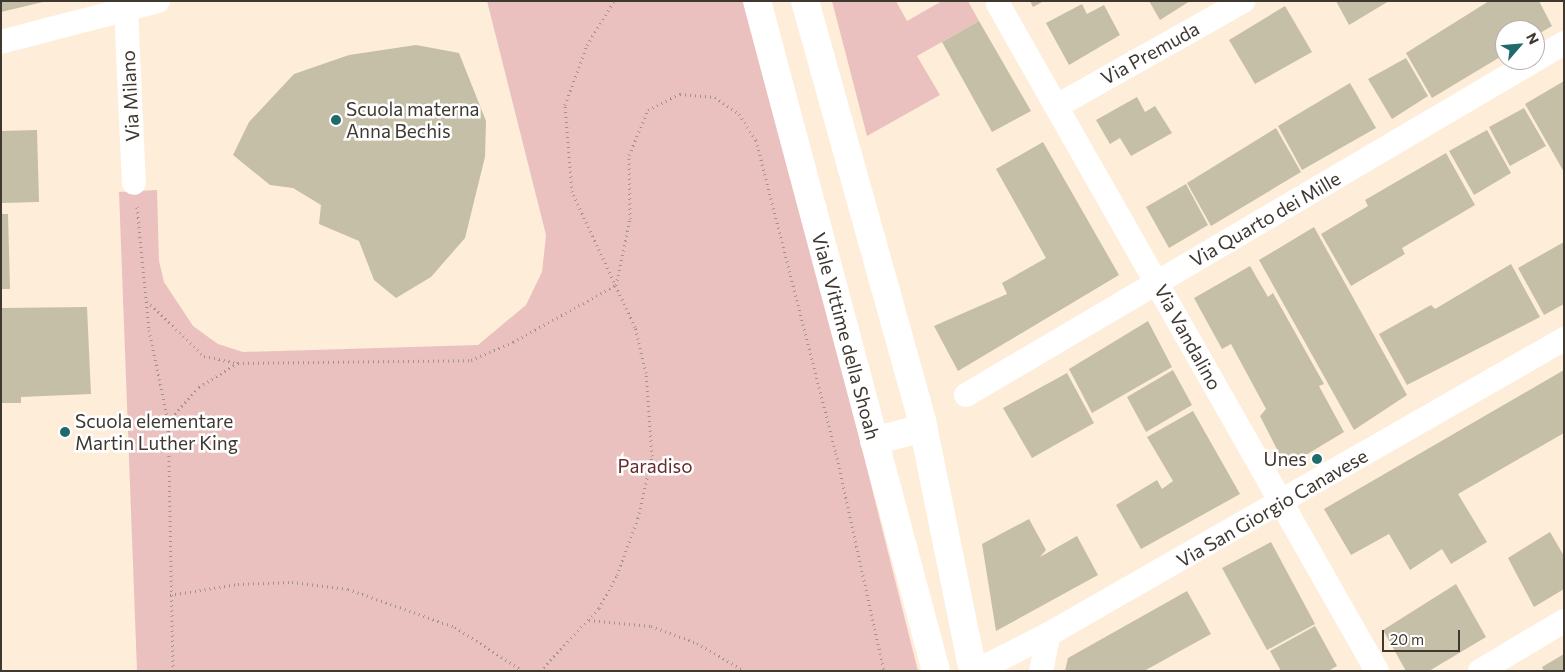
<!DOCTYPE html>
<html>
<head>
<meta charset="utf-8">
<style>
	body { margin:0 }
	#map { position:relative; width:1565px; height:672px; overflow:hidden; background:#feedd9; font-family:Commissioner,sans-serif }
	div>[style] { position:absolute }
	[style*='--x'] { left:calc(var(--x)*1px); top:calc(var(--y)*1px); width:calc(var(--w)*1px); rotate:calc(var(--a)*1deg) }
	.green>* { inset:0; background:#ebc1bf }
	.building>* { inset:0; background:#c5bfa8 }
	.path>* { height:3px; margin-top:-1.5px; transform-origin:0; background:repeating-linear-gradient(90deg,#9f9486 0 1px,transparent 0 5px) }
	.street>* { height:24px; margin:-12px; padding:0 12px; transform-origin:12px; border-radius:12px; background:#fff }
	.secondary>* { height:28px; margin:-14px; padding:0 14px; transform-origin:14px; border-radius:14px; background:#fff }
	.dots>* { width:14px; height:14px; translate:-50% -50%; box-sizing:border-box; border:2px solid #fff; border-radius:50% }
	span { translate:-50% -50%; white-space:nowrap; text-align:center; line-height:1.15; -webkit-text-stroke:5px #fff; paint-order:stroke }
	.street-label { font-size:19px; color:#3e3830 }
	.poi-label { font-size:19px; color:#3e3830 }
	.left { translate:0 -50%; text-align:left }
	.right { translate:-100% -50%; text-align:right }
	.park-label { font-size:19px; color:#652d2d }
	.frame { position:absolute; inset:0; border:2px solid #3e3830; pointer-events:none }
	.north { position:absolute; left:1495px; top:20px; width:50px; height:50px; box-sizing:border-box; background:#fff; border:1px solid #b2afac; border-radius:50%; rotate:63deg; font-size:14px; font-weight:700; line-height:20px; text-align:center; color:#3e3830 }
	.north::after { content:''; display:block; margin:auto; width:18px; height:22px; background:#1f6b6c; clip-path:polygon(50% 0,100% 100%,50% 72%,0 100%) }
	.scale { position:absolute; left:1382px; top:630px; width:78px; height:22px; box-sizing:border-box; border:2px solid #3e3830; border-top:0; padding-left:6px; font-size:15px; line-height:18px; white-space:nowrap; color:#3e3830; -webkit-text-stroke:4px #fff; paint-order:stroke }
</style>
</head>
<body>
<div id="map">
	<div class="green">
		<div style="clip-path:polygon(487px 1px,749px 1px,918px 671px,137px 671px,119px 192px,157px 190px,159px 261px,164px 282px,193px 326px,218px 344px,243px 352px,478px 345px,526px 305px,542px 272px,546px 235px)"></div>
		<div style="clip-path:polygon(832px 1px,896px 1px,907px 21px,942px 1px,968px 1px,979px 21px,917px 56px,940px 95px,867px 136px)"></div>
	</div>
	<div class="building">
		<div style="clip-path:polygon(1px 1px,43px 1px,43px 2px,1px 12px)"></div>
		<div style="clip-path:polygon(1030px 1px,1044px 1px,1033px 7px)"></div>
		<div style="clip-path:polygon(1149px 1px,1190px 1px,1160px 20px)"></div>
		<div style="clip-path:polygon(1336px 1px,1389px 1px,1349px 25px)"></div>
		<div style="clip-path:polygon(1489px 1px,1539px 1px,1552px 26px,1535px 36px,1535px 30px,1505px 30px,1505px 54px,1432px 98px,1406px 53px)"></div>
		<div style="clip-path:polygon(1082px 4px,1087px 14px,1104px 5px,1120px 35px,1069px 65px,1046px 23px)"></div>
		<div style="clip-path:polygon(1285px 6px,1312px 52px,1255px 84px,1229px 40px)"></div>
		<div style="clip-path:polygon(979px 21px,1031px 111px,992px 132px,942px 42px)"></div>
		<div style="clip-path:polygon(416px 45px,459px 53px,486px 121px,485px 157px,465px 238px,431px 277px,396px 298px,374px 280px,359px 241px,319px 224px,321px 205px,293px 188px,270px 185px,233px 155px,249px 122px,294px 74px,349px 55px)"></div>
		<div style="clip-path:polygon(1406px 58px,1428px 96px,1392px 119px,1368px 79px)"></div>
		<div style="clip-path:polygon(1564px 81px,1564px 172px,1525px 104px)"></div>
		<div style="clip-path:polygon(1350px 83px,1376px 128px,1302px 170px,1278px 126px)"></div>
		<div style="clip-path:polygon(1137px 97px,1145px 112px,1155px 106px,1172px 133px,1131px 156px,1120px 138px,1110px 144px,1096px 120px)"></div>
		<div style="clip-path:polygon(1524px 108px,1546px 146px,1510px 166px,1489px 127px)"></div>
		<div style="clip-path:polygon(1276px 128px,1301px 172px,1211px 226px,1187px 183px)"></div>
		<div style="clip-path:polygon(37px 130px,39px 202px,1px 203px,1px 131px)"></div>
		<div style="clip-path:polygon(1487px 130px,1511px 173px,1474px 195px,1449px 151px)"></div>
		<div style="clip-path:polygon(1043px 142px,1119px 275px,958px 371px,934px 326px,1007px 294px,1002px 283px,1046px 258px,996px 169px)"></div>
		<div style="clip-path:polygon(1446px 153px,1475px 205px,1402px 248px,1405px 254px,1351px 286px,1321px 234px,1368px 206px,1365px 200px)"></div>
		<div style="clip-path:polygon(1186px 184px,1208px 225px,1169px 248px,1146px 207px)"></div>
		<div style="clip-path:polygon(1px 214px,8px 214px,10px 289px,1px 289px)"></div>
		<div style="clip-path:polygon(1314px 227px,1407px 395px,1354px 430px,1259px 260px)"></div>
		<div style="clip-path:polygon(1564px 242px,1564px 304px,1544px 315px,1518px 268px)"></div>
		<div style="clip-path:polygon(1511px 264px,1540px 317px,1407px 385px,1379px 334px,1431px 305px,1435px 309px)"></div>
		<div style="clip-path:polygon(1250px 266px,1268px 297px,1273px 293px,1324px 384px,1319px 386px,1344px 432px,1286px 467px,1260px 416px,1266px 409px,1231px 344px,1222px 349px,1194px 298px)"></div>
		<div style="clip-path:polygon(87px 307px,91px 394px,21px 397px,21px 403px,1px 403px,1px 308px)"></div>
		<div style="clip-path:polygon(1148px 321px,1172px 367px,1092px 413px,1069px 369px)"></div>
		<div style="clip-path:polygon(1173px 370px,1192px 405px,1146px 432px,1127px 397px)"></div>
		<div style="clip-path:polygon(1564px 370px,1564px 433px,1458px 494px,1487px 542px,1451px 564px,1442px 549px,1410px 570px,1389px 534px,1351px 555px,1324px 509px)"></div>
		<div style="clip-path:polygon(1067px 373px,1094px 423px,1032px 458px,1003px 408px)"></div>
		<div style="clip-path:polygon(1193px 411px,1240px 494px,1141px 549px,1116px 505px,1157px 480px,1162px 489px,1173px 481px,1147px 437px)"></div>
		<div style="clip-path:polygon(1029px 519px,1046px 550px,1040px 557px,1077px 536px,1098px 575px,996px 631px,982px 544px)"></div>
		<div style="clip-path:polygon(1550px 532px,1564px 556px,1564px 589px,1534px 607px,1508px 558px)"></div>
		<div style="clip-path:polygon(1271px 542px,1315px 624px,1267px 650px,1222px 568px)"></div>
		<div style="clip-path:polygon(1456px 584px,1486px 637px,1429px 671px,1406px 671px,1383px 630px)"></div>
		<div style="clip-path:polygon(1187px 591px,1211px 634px,1144px 671px,1065px 671px,1068px 658px)"></div>
		<div style="clip-path:polygon(1315px 626px,1337px 666px,1328px 671px,1281px 671px,1270px 651px)"></div>
		<div style="clip-path:polygon(1564px 654px,1564px 671px,1544px 671px,1542px 667px)"></div>
	</div>
	<div class="path">
		<div style="--x:137;--y:207;--w:124;--a:84.4"></div>
		<div style="--x:149;--y:330;--w:93;--a:78.2"></div>
		<div style="--x:147;--y:301;--w:79;--a:44"></div>
		<div style="--x:204;--y:356;--w:35;--a:12"></div>
		<div style="--x:170;--y:595;--w:69;--a:-9.2"></div>
		<div style="--x:238;--y:584;--w:54;--a:-2.1"></div>
		<div style="--x:292;--y:582;--w:56;--a:7.1"></div>
		<div style="--x:348;--y:589;--w:114;--a:19.6"></div>
		<div style="--x:455;--y:627;--w:81;--a:32.9"></div>
		<div style="--x:589;--y:620;--w:62;--a:5.5"></div>
		<div style="--x:651;--y:626;--w:49;--a:20.3"></div>
		<div style="--x:697;--y:643;--w:56;--a:30.3"></div>
		<div style="--x:173;--y:671;--w:250;--a:-91.1"></div>
		<div style="--x:168;--y:421;--w:46;--a:-47.6"></div>
		<div style="--x:199;--y:387;--w:46;--a:-31.6"></div>
		<div style="--x:238;--y:363;--w:233;--a:-0.7"></div>
		<div style="--x:471;--y:360;--w:46;--a:-23.2"></div>
		<div style="--x:513;--y:342;--w:118;--a:-29"></div>
		<div style="--x:616;--y:285;--w:67;--a:-78"></div>
		<div style="--x:630;--y:219;--w:64;--a:-90.9"></div>
		<div style="--x:629;--y:155;--w:49;--a:-67.1"></div>
		<div style="--x:648;--y:110;--w:36;--a:-27"></div>
		<div style="--x:680;--y:94;--w:35;--a:5"></div>
		<div style="--x:715;--y:97;--w:29;--a:35"></div>
		<div style="--x:739;--y:114;--w:31;--a:57"></div>
		<div style="--x:756;--y:140;--w:323;--a:75.7"></div>
		<div style="--x:836;--y:453;--w:223;--a:77.6"></div>
		<div style="--x:540;--y:671;--w:86;--a:-46.9"></div>
		<div style="--x:599;--y:608;--w:38;--a:-61"></div>
		<div style="--x:617;--y:575;--w:61;--a:-69.8"></div>
		<div style="--x:638;--y:518;--w:64;--a:-77.3"></div>
		<div style="--x:652;--y:456;--w:83;--a:-94.1"></div>
		<div style="--x:646;--y:373;--w:47;--a:-103.4"></div>
		<div style="--x:635;--y:327;--w:149;--a:-115"></div>
		<div style="--x:572;--y:192;--w:87;--a:-94.6"></div>
		<div style="--x:565;--y:105;--w:64;--a:-69.9"></div>
		<div style="--x:587;--y:45;--w:52;--a:-58.5"></div>
	</div>
	<div class="street">
		<div style="--x:998;--y:4;--w:767;--a:60.39"></div>
		<div style="--x:126;--y:9;--w:174;--a:87.4"></div>
		<div style="--x:1;--y:42;--w:162;--a:-14.6"></div>
		<div style="--x:1057;--y:106;--w:214;--a:-29.4"></div>
		<div style="--x:966;--y:395;--w:694;--a:-30.48"></div>
		<div style="--x:976;--y:671;--w:82;--a:-26.9"></div>
		<div style="--x:1049;--y:634;--w:594;--a:-29.8"></div>
		<div style="--x:1041;--y:671;--w:38;--a:-78"></div>
		<div style="--x:1480;--y:671;--w:98;--a:-30.8"></div>
	</div>
	<div class="secondary">
		<div style="--x:757;--y:1;--w:693;--a:75.04"></div>
		<div style="--x:805;--y:1;--w:436;--a:74.4"></div>
		<div style="--x:922;--y:421;--w:255;--a:78.5"></div>
		<div style="--x:874;--y:441;--w:51;--a:-14.9"></div>
	</div>
	<div class="dots">
		<div style="left:336px;top:120px;background:#1f6b6c"></div>
		<div style="left:65px;top:432px;background:#1f6b6c"></div>
		<div style="left:1317px;top:459px;background:#1f6b6c"></div>
	</div>
	<div class="street-label">
		<span style="left:1150px;top:53px;rotate:-29deg">Via Premuda</span>
		<span style="left:130px;top:96px;rotate:-93deg">Via Milano</span>
		<span style="left:1265px;top:219px;rotate:-30deg">Via Quarto dei Mille</span>
		<span style="left:846px;top:336px;rotate:75deg">Viale Vittime della Shoah</span>
		<span style="left:1188px;top:337px;rotate:61deg">Via Vandalino</span>
		<span style="left:1272px;top:508px;rotate:-30deg">Via San Giorgio Canavese</span>
	</div>
	<div class="poi-label">
		<span class="left" style="left:346px;top:120px">Scuola materna<br>Anna Bechis</span>
		<span class="left" style="left:75px;top:432px">Scuola elementare<br>Martin Luther King</span>
		<span class="right" style="left:1307px;top:459px">Unes</span>
	</div>
	<div class="park-label">
		<span style="left:655px;top:466px">Paradiso</span>
	</div>
	<div class="frame"></div>
	<div class="north">N</div>
	<div class="scale">20 m</div>
</div>
</body>
</html>
